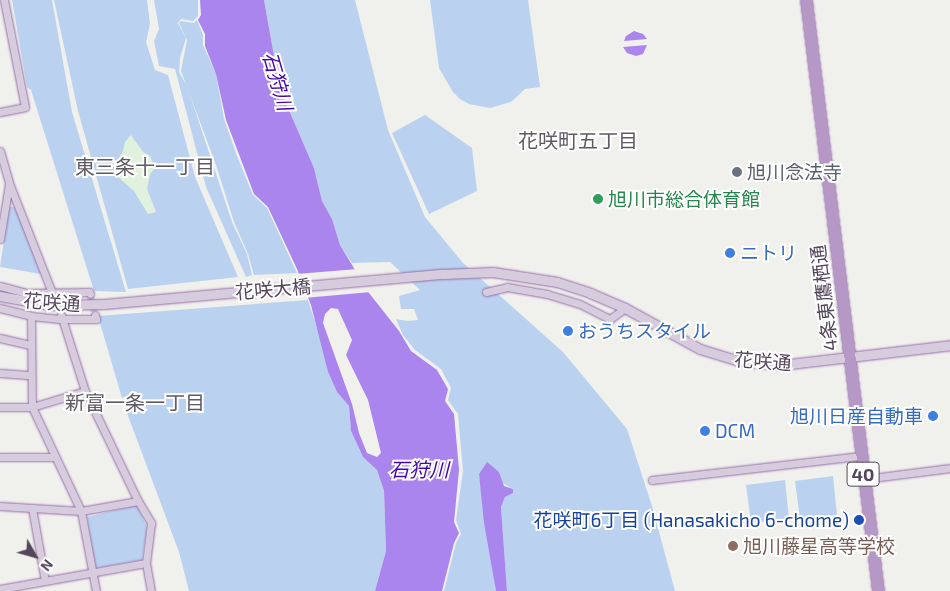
<!DOCTYPE html>
<html>
<head>
<meta charset="utf-8">
<style>
	body { margin:0 }
	#map { position:relative; width:950px; height:591px; overflow:hidden; background:#f0f0ed; font-family:"Exo 2","Noto Sans JP",sans-serif }
	div>[style] { position:absolute }
	[style*='--x'] { left:calc(var(--x)*1px); top:calc(var(--y)*1px); width:calc(var(--w)*1px); rotate:calc(var(--a)*1deg) }
	.green>* { inset:0; background:#bad2f0 }
	.sand>* { inset:0; background:#e0f2dd }
	.water>* { inset:0; background:#ab85ee }
	.pier>* { inset:0; background:#f0f0ed }
	.minor-tunnel>* { height:7px; margin-top:-3.5px; transform-origin:0; background:repeating-linear-gradient(90deg,#d1ced0 0 7px,transparent 0 10.5px) }
	.roads { filter:drop-shadow(0 0 1px #976eaa) drop-shadow(0 0 1px #976eaa) }
	.minor>* { height:7px; margin:-3.5px; padding:0 3.5px; transform-origin:3.5px; border-radius:3.5px; background:#d7cbde }
	.tertiary>* { height:9px; margin:-4.5px; padding:0 4.5px; transform-origin:4.5px; border-radius:4.5px; background:#d7cbde }
	.trunk>* { height:11px; margin:-5.5px; padding:0 5.5px; transform-origin:5.5px; border-radius:5.5px; background:#b698c6 }
	.dots>* { width:14px; height:14px; translate:-50% -50%; box-sizing:border-box; border:2px solid #fff; border-radius:50% }
	span { translate:-50% -50%; white-space:nowrap; text-align:center; line-height:1.15; -webkit-text-stroke:4px #fff; paint-order:stroke }
	.shield-label span { padding:1px 4px; background:#fff; border:1px solid; border-radius:4px; -webkit-text-stroke-width:0 }
	.shield-label { font-size:18px; color:#53455b; font-weight:700 }
	.worship-label { font-size:19px; color:#5b616d }
	.left { translate:0 -50%; text-align:left }
	.leisure-label { font-size:19px; color:#27864d }
	.shop-label { font-size:19px; color:#366cbe }
	.right { translate:-100% -50%; text-align:right }
	.street-label { font-size:19px; color:#53455b }
	.transit-label { font-size:19px; color:#164399 }
	.education-label { font-size:19px; color:#785e54 }
	.water-label { font-size:20px; color:#4408ab; font-style:italic }
	.neighbourhood-label { font-size:20px; color:#605a63 }
	.north { position:absolute; left:10px; top:531px; width:50px; height:50px; -webkit-text-stroke:4px #fff; paint-order:stroke; rotate:128deg; font-size:14px; font-weight:700; line-height:20px; text-align:center; color:#53455b }
	.north::after { content:''; display:block; margin:auto; width:18px; height:22px; background:#53455b; clip-path:polygon(50% 0,100% 100%,50% 72%,0 100%) }
</style>
</head>
<body>
<div id="map">
	<div class="green">
		<div style="clip-path:polygon(12px 0,52px 0,72px 112px,126px 292px,94px 291px,31px 90px,27px 87px)"></div>
		<div style="clip-path:polygon(54px 0,147px 0,150px 24px,146px 42px,155px 70px,168px 75px,195px 177px,238px 277px,128px 289px,78px 111px)"></div>
		<div style="clip-path:polygon(154px 0,198px 0,198px 16px,193px 21px,181px 19px,178px 23px,186px 38px,180px 58px,179px 72px,187px 86px,232px 222px,247px 254px,252px 275px,246px 277px,206px 187px,175px 69px,159px 66px,154px 41px,159px 29px)"></div>
		<div style="clip-path:polygon(264px 0,355px 0,388px 130px,425px 217px,463px 263px,563px 352px,627px 429px,652px 506px,675px 591px,507px 591px,501px 507px,505px 497px,513px 493px,513px 489px,502px 483px,499px 472px,479px 474px,496px 591px,444px 591px,456px 543px,461px 534px,456px 520px,463px 471px,458px 414px,448px 400px,451px 388px,441px 369px,415px 350px,403px 335px,396px 319px,407px 321px,418px 320px,414px 309px,401px 309px,399px 296px,420px 290px,390px 262px,352px 263px,340px 245px,332px 219px,322px 201px,314px 168px,285px 101px,274px 56px)"></div>
		<div style="clip-path:polygon(430px 0,528px 0,540px 87px,525px 89px,511px 102px,490px 108px,469px 104px,460px 99px,453px 92px,439px 68px)"></div>
		<div style="clip-path:polygon(197px 20px,203px 35px,203px 45px,216px 74px,224px 119px,237px 156px,253px 195px,267px 208px,297px 273px,254px 275px,248px 254px,234px 222px,216px 165px,181px 71px,187px 40px,179px 23px,181px 21px,194px 23px)"></div>
		<div style="clip-path:polygon(425px 115px,472px 148px,477px 191px,429px 214px,392px 133px)"></div>
		<div style="clip-path:polygon(9px 207px,15px 207px,41px 274px,0 267px)"></div>
		<div style="clip-path:polygon(308px 300px,323px 347px,328px 372px,337px 392px,349px 406px,351px 431px,363px 457px,377px 470px,384px 491px,386px 551px,375px 591px,189px 591px,179px 552px,124px 405px,98px 316px)"></div>
		<div style="clip-path:polygon(833px 476px,837px 515px,800px 520px,795px 481px)"></div>
		<div style="clip-path:polygon(785px 480px,789px 519px,751px 523px,746px 485px)"></div>
		<div style="clip-path:polygon(137px 505px,147px 527px,142px 560px,97px 568px,95px 566px,87px 517px)"></div>
	</div>
	<div class="sand">
		<div style="clip-path:polygon(131px 135px,143px 152px,150px 156px,155px 168px,150px 174px,147px 189px,156px 212px,148px 214px,134px 191px,118px 177px,115px 165px,123px 151px,125px 142px)"></div>
	</div>
	<div class="water">
		<div style="clip-path:polygon(evenodd,200px 0,264px 0,274px 56px,285px 101px,314px 168px,322px 201px,332px 219px,340px 245px,369px 293px,399px 331px,411px 351px,437px 370px,448px 389px,445px 401px,454px 414px,459px 470px,454px 522px,459px 533px,454px 543px,442px 591px,375px 591px,386px 551px,384px 491px,377px 470px,363px 457px,351px 431px,349px 406px,337px 392px,328px 372px,311px 305px,297px 269px,268px 207px,254px 194px,226px 120px,216px 74px,205px 46px,205px 34px,198px 20px,201px 15px,200px 0,331px 308px,338px 309px,352px 340px,346px 355px,368px 400px,381px 453px,377px 457px,367px 453px,359px 433px,352px 404px,323px 323px,325px 314px,331px 308px)"></div>
		<div style="clip-path:polygon(634px 31px,643px 34px,647px 39px,624px 41px,626px 36px)"></div>
		<div style="clip-path:polygon(647px 45px,643px 54px,636px 56px,627px 53px,623px 47px)"></div>
		<div style="clip-path:polygon(487px 462px,499px 472px,504px 486px,513px 489px,513px 493px,505px 497px,501px 507px,507px 591px,496px 591px,484px 523px,479px 474px)"></div>
	</div>
	<div class="pier">
		<div style="clip-path:polygon(358px 269px,371px 292px,304px 298px,296px 274px)"></div>
	</div>
	<div class="minor-tunnel">
		<div style="--x:90;--y:294;--w:22;--a:77"></div>
	</div>
	<div class="roads">
		<div class="minor">
			<div style="--x:0;--y:112;--w:25;--a:-11"></div>
			<div style="--x:25;--y:107;--w:109;--a:-101.1"></div>
			<div style="--x:0;--y:151;--w:33;--a:74"></div>
			<div style="--x:9;--y:183;--w:123;--a:68.6"></div>
			<div style="--x:0;--y:239;--w:56;--a:-80.7"></div>
			<div style="--x:0;--y:286;--w:28;--a:15"></div>
			<div style="--x:27;--y:293;--w:62;--a:-0.9"></div>
			<div style="--x:89;--y:292;--w:2;--a:63"></div>
			<div style="--x:486;--y:292;--w:22;--a:-13"></div>
			<div style="--x:507;--y:287;--w:41;--a:9.9"></div>
			<div style="--x:547;--y:294;--w:34;--a:17"></div>
			<div style="--x:580;--y:304;--w:34;--a:27"></div>
			<div style="--x:610;--y:319;--w:19;--a:-36"></div>
			<div style="--x:0;--y:308;--w:32;--a:14"></div>
			<div style="--x:31;--y:316;--w:31;--a:6"></div>
			<div style="--x:62;--y:319;--w:34;--a:0"></div>
			<div style="--x:96;--y:319;--w:4;--a:-104"></div>
			<div style="--x:61;--y:315;--w:80;--a:72.5"></div>
			<div style="--x:85;--y:391;--w:122;--a:64.3"></div>
			<div style="--x:138;--y:501;--w:26;--a:59"></div>
			<div style="--x:151;--y:523;--w:40;--a:97.1"></div>
			<div style="--x:146;--y:563;--w:28;--a:80"></div>
			<div style="--x:31;--y:316;--w:91;--a:89.4"></div>
			<div style="--x:32;--y:407;--w:115;--a:64.8"></div>
			<div style="--x:81;--y:511;--w:81;--a:79.4"></div>
			<div style="--x:0;--y:338;--w:31;--a:13"></div>
			<div style="--x:0;--y:373;--w:31;--a:4"></div>
			<div style="--x:0;--y:407;--w:32;--a:0"></div>
			<div style="--x:32;--y:407;--w:55;--a:-16.8"></div>
			<div style="--x:0;--y:457;--w:55;--a:0"></div>
			<div style="--x:864;--y:479;--w:87;--a:-7.3"></div>
			<div style="--x:652;--y:480;--w:210;--a:-6.6"></div>
			<div style="--x:0;--y:506;--w:81;--a:3.5"></div>
			<div style="--x:81;--y:511;--w:58;--a:-10"></div>
			<div style="--x:32;--y:508;--w:74;--a:79.9"></div>
			<div style="--x:0;--y:589;--w:148;--a:-10.1"></div>
		</div>
		<div class="tertiary">
			<div style="--x:0;--y:296;--w:50;--a:10.4"></div>
			<div style="--x:49;--y:305;--w:55;--a:-1"></div>
			<div style="--x:104;--y:304;--w:340;--a:-5.1"></div>
			<div style="--x:443;--y:274;--w:50;--a:-2.3"></div>
			<div style="--x:493;--y:272;--w:65;--a:8.9"></div>
			<div style="--x:557;--y:282;--w:35;--a:18"></div>
			<div style="--x:590;--y:293;--w:38;--a:23"></div>
			<div style="--x:625;--y:308;--w:85;--a:28.7"></div>
			<div style="--x:700;--y:349;--w:41;--a:17.1"></div>
			<div style="--x:739;--y:361;--w:42;--a:5.4"></div>
			<div style="--x:781;--y:365;--w:170;--a:-6.7"></div>
		</div>
		<div class="trunk">
			<div style="--x:806;--y:0;--w:595;--a:83.05"></div>
		</div>
	</div>
	<div class="dots">
		<div style="left:737px;top:172px;background:#6b7280"></div>
		<div style="left:598px;top:199px;background:#2e9e5b"></div>
		<div style="left:730px;top:253px;background:#3f7fe0"></div>
		<div style="left:568px;top:331px;background:#3f7fe0"></div>
		<div style="left:933px;top:416px;background:#3f7fe0"></div>
		<div style="left:705px;top:431px;background:#3f7fe0"></div>
		<div style="left:859px;top:520px;background:#1a4fb4"></div>
		<div style="left:733px;top:546px;background:#8d6e63"></div>
	</div>
	<div class="shield-label">
		<span style="left:863px;top:474px">40</span>
	</div>
	<div class="worship-label">
		<span class="left" style="left:747px;top:172px">旭川念法寺</span>
	</div>
	<div class="leisure-label">
		<span class="left" style="left:608px;top:199px">旭川市総合体育館</span>
	</div>
	<div class="shop-label">
		<span class="left" style="left:740px;top:253px">ニトリ</span>
		<span class="left" style="left:578px;top:331px">おうちスタイル</span>
		<span class="right" style="left:923px;top:416px">旭川日産自動車</span>
		<span class="left" style="left:715px;top:431px">DCM</span>
	</div>
	<div class="street-label">
		<span style="left:273px;top:289px;rotate:-5deg">花咲大橋</span>
		<span style="left:824px;top:298px;rotate:-97deg">4条東鷹栖通</span>
		<span style="left:52px;top:302px;rotate:4deg">花咲通</span>
		<span style="left:763px;top:361px;rotate:4deg">花咲通</span>
	</div>
	<div class="transit-label">
		<span class="right" style="left:849px;top:520px">花咲町6丁目 (Hanasakicho 6-chome)</span>
	</div>
	<div class="education-label">
		<span class="left" style="left:743px;top:546px">旭川藤星高等学校</span>
	</div>
	<div class="water-label">
		<span style="left:278px;top:81px;rotate:74deg">石狩川</span>
		<span style="left:419px;top:469px">石狩川</span>
	</div>
	<div class="neighbourhood-label">
		<span style="left:578px;top:140px">花咲町五丁目</span>
		<span style="left:145px;top:166px">東三条十一丁目</span>
		<span style="left:135px;top:402px">新富一条一丁目</span>
	</div>
	<div class="north">N</div>
</div>
</body>
</html>
